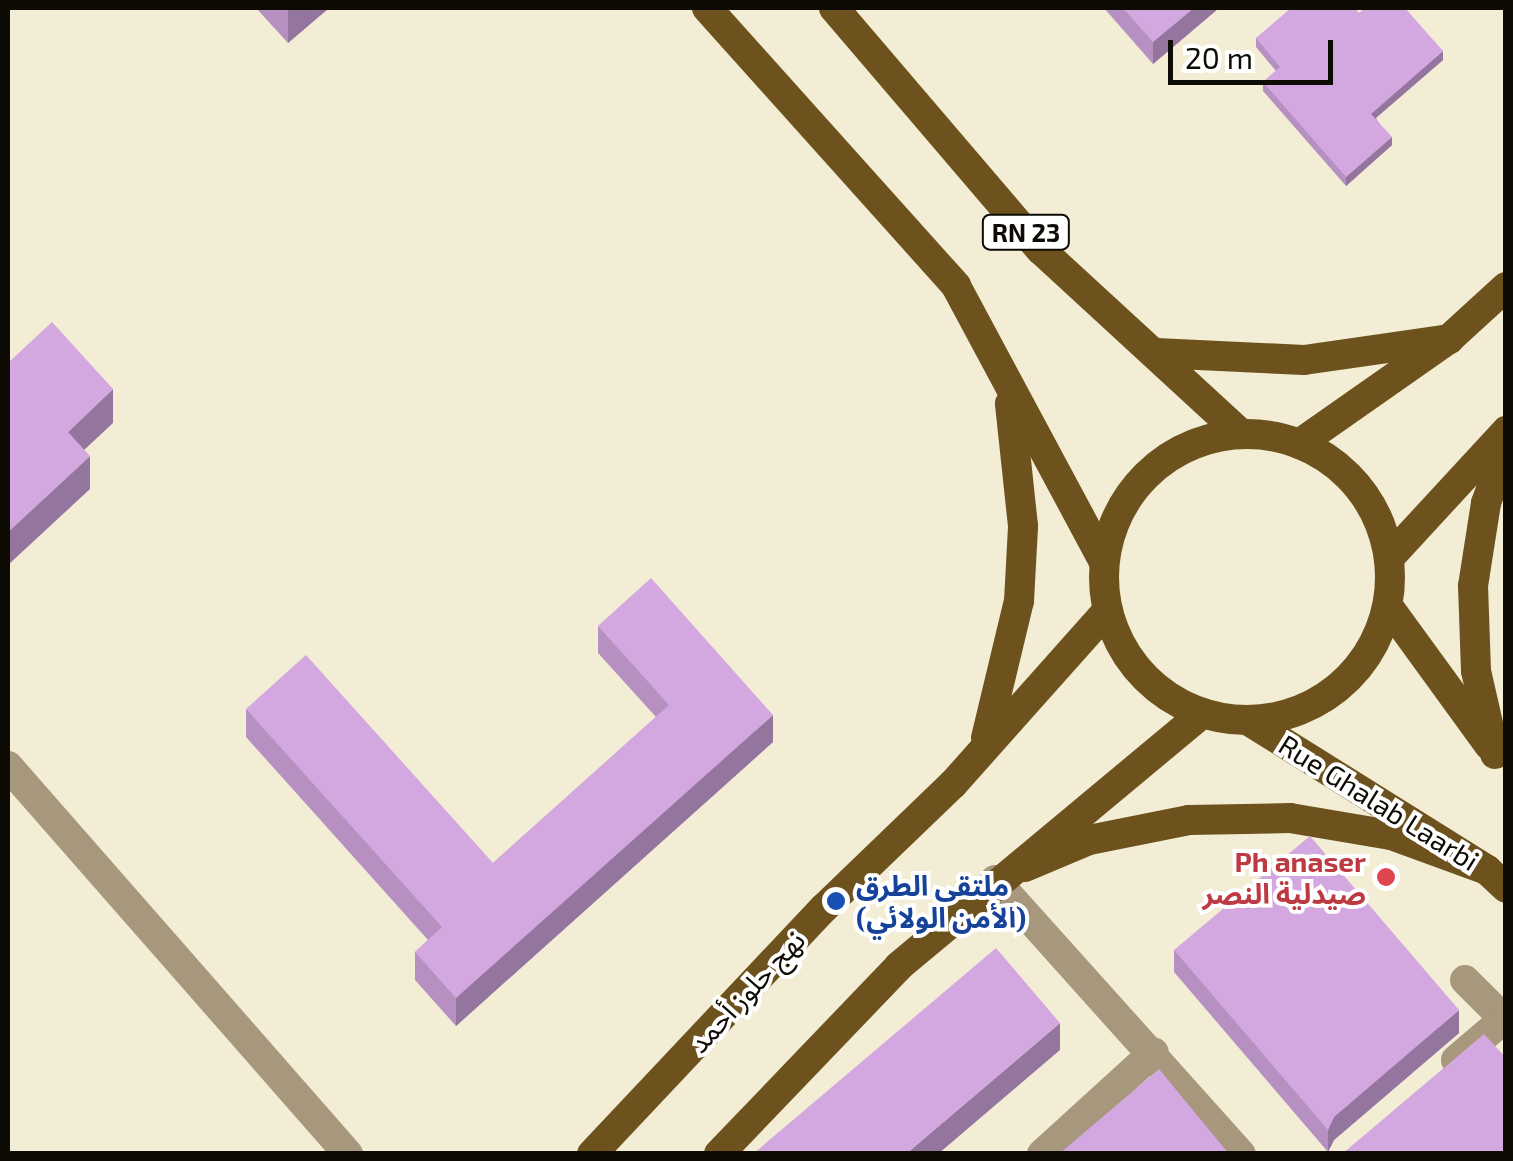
<!DOCTYPE html>
<html>
<head>
<meta charset="utf-8">
<style>
	body { margin:0 }
	#map { position:relative; width:1513px; height:1161px; overflow:hidden; background:#f2edd4; font-family:"Exo 2","Noto Sans Arabic",sans-serif }
	div>[style] { position:absolute }
	[style*='--x'] { left:calc(var(--x)*1px); top:calc(var(--y)*1px); width:calc(var(--w)*1px); rotate:calc(var(--a)*1deg) }
	.street>* { height:30px; margin:-15px; padding:0 15px; transform-origin:15px; border-radius:15px; background:#a7987d }
	.primary>* { height:30px; margin:-15px; padding:0 15px; transform-origin:15px; border-radius:15px; background:#6d521d }
	.primary>.ring { margin:-15px; padding:0; box-sizing:content-box; background:none; border:30px solid #6d521d; border-radius:50% }
	.wall>* { inset:0; background:#b590c1 }
	.shaded-wall>* { inset:0; background:#94759d }
	.building>* { inset:0; background:#d3a7e0 }
	.dots>* { width:28px; height:28px; translate:-50% -50%; box-sizing:border-box; border:5px solid #fff; border-radius:50% }
	span { translate:-50% -50%; white-space:nowrap; text-align:center; line-height:1.15; -webkit-text-stroke:8px #fff; paint-order:stroke }
	.shield-label span { padding:2px 8px; background:#fff; border:2px solid; border-radius:8px; -webkit-text-stroke-width:0 }
	.shield-label { font-size:25px; color:#0d0b04; font-weight:700 }
	.street-label { font-size:28px; color:#0d0b04 }
	.health-label { font-size:28px; color:#be3a42; font-weight:700 }
	.right { translate:-100% -50%; text-align:right }
	.transit-label { font-size:28px; color:#164399; font-weight:700 }
	.left { translate:0 -50%; text-align:left }
	.frame { position:absolute; inset:0; border:10px solid #0d0b04; pointer-events:none }
	.scale { position:absolute; left:1168px; top:40px; width:165px; height:45px; box-sizing:border-box; border:5px solid #0d0b04; border-top:0; padding-left:12px; font-size:30px; line-height:35px; white-space:nowrap; color:#0d0b04; -webkit-text-stroke:8px #fff; paint-order:stroke }
</style>
</head>
<body>
<div id="map">
	<div class="street">
		<div style="--x:8;--y:766;--w:516;--a:48.77"></div>
		<div style="--x:995;--y:880;--w:368;--a:48.1"></div>
		<div style="--x:1465;--y:980;--w:58;--a:45"></div>
		<div style="--x:1456;--y:1060;--w:63;--a:-40.5"></div>
		<div style="--x:1042;--y:1154;--w:151;--a:-42.3"></div>
	</div>
	<div class="primary">
		<div style="--x:707;--y:8;--w:373;--a:48.1"></div>
		<div style="--x:956;--y:286;--w:313;--a:61.8"></div>
		<div style="--x:834;--y:8;--w:318;--a:49.5"></div>
		<div style="--x:1041;--y:250;--w:272;--a:42.6"></div>
		<div style="--x:1156;--y:353;--w:148;--a:2.7"></div>
		<div style="--x:1304;--y:360;--w:147;--a:-8.2"></div>
		<div class="ring" style="left:1104px;top:434px;width:256px;height:256px"></div>
		<div style="--x:1299;--y:444;--w:183;--a:-35"></div>
		<div style="--x:1449;--y:339;--w:77;--a:-42.4"></div>
		<div style="--x:1389;--y:558;--w:173;--a:-47.3"></div>
		<div style="--x:1388;--y:606;--w:172;--a:54"></div>
		<div style="--x:1249;--y:721;--w:281;--a:32"></div>
		<div style="--x:1487;--y:870;--w:26;--a:43"></div>
		<div style="--x:986;--y:738;--w:141;--a:-76.5"></div>
		<div style="--x:1019;--y:601;--w:75;--a:-86.9"></div>
		<div style="--x:1023;--y:526;--w:123;--a:-96.1"></div>
		<div style="--x:1495;--y:754;--w:85;--a:-102.9"></div>
		<div style="--x:1476;--y:671;--w:85;--a:-92"></div>
		<div style="--x:1473;--y:586;--w:84;--a:-81.1"></div>
		<div style="--x:1486;--y:503;--w:59;--a:-70.3"></div>
		<div style="--x:1025;--y:867;--w:69;--a:-22.9"></div>
		<div style="--x:1089;--y:840;--w:102;--a:-11.3"></div>
		<div style="--x:1189;--y:820;--w:101;--a:-1.1"></div>
		<div style="--x:1290;--y:818;--w:102;--a:9.6"></div>
		<div style="--x:1391;--y:835;--w:102;--a:20"></div>
		<div style="--x:592;--y:1154;--w:338;--a:-46.7"></div>
		<div style="--x:824;--y:908;--w:179;--a:-43.9"></div>
		<div style="--x:953;--y:784;--w:232;--a:-48.3"></div>
		<div style="--x:719;--y:1154;--w:260;--a:-46.2"></div>
		<div style="--x:899;--y:966;--w:393;--a:-39.8"></div>
	</div>
	<div class="wall">
		<div style="clip-path:polygon(256px 8px,329px 8px,288px 43px)"></div>
		<div style="clip-path:polygon(1104px 8px,1219px 8px,1153px 64px)"></div>
		<div style="clip-path:polygon(1359px 13px,1443px 60px,1376px 118px,1392px 145px,1346px 186px,1263px 91px,1263px 82px,1276px 71px,1256px 47px,1256px 38px)"></div>
		<div style="clip-path:polygon(598px 626px,773px 742px,456px 1026px,415px 980px,415px 952px,428px 940px,246px 737px,246px 709px,493px 863px,656px 717px,598px 653px)"></div>
		<div style="clip-path:polygon(1174px 950px,1459px 1033px,1334px 1140px,1328px 1152px,1174px 972px)"></div>
	</div>
	<div class="shaded-wall">
		<div style="clip-path:polygon(291px 8px,329px 8px,288px 43px,288px 10px)"></div>
		<div style="clip-path:polygon(1194px 8px,1219px 8px,1153px 64px,1153px 42px)"></div>
		<div style="clip-path:polygon(1443px 51px,1443px 60px,1371px 122px,1371px 114px)"></div>
		<div style="clip-path:polygon(1392px 137px,1392px 145px,1346px 186px,1346px 177px)"></div>
		<div style="clip-path:polygon(113px 389px,113px 423px,68px 465px,68px 432px)"></div>
		<div style="clip-path:polygon(90px 456px,90px 489px,8px 565px,8px 532px)"></div>
		<div style="clip-path:polygon(773px 715px,773px 742px,456px 1026px,456px 998px)"></div>
		<div style="clip-path:polygon(1459px 1010px,1459px 1033px,1334px 1140px,1328px 1152px,1328px 1130px,1334px 1117px)"></div>
		<div style="clip-path:polygon(1060px 1023px,1060px 1050px,938px 1154px,906px 1154px)"></div>
	</div>
	<div class="building">
		<div style="clip-path:polygon(1123px 8px,1194px 8px,1153px 42px)"></div>
		<div style="clip-path:polygon(1291px 8px,1355px 8px,1359px 13px,1365px 8px,1405px 8px,1443px 51px,1371px 114px,1392px 137px,1346px 177px,1263px 82px,1280px 67px,1256px 38px)"></div>
		<div style="clip-path:polygon(52px 322px,113px 389px,68px 432px,90px 456px,8px 532px,8px 363px)"></div>
		<div style="clip-path:polygon(651px 578px,773px 715px,456px 998px,415px 952px,442px 927px,246px 709px,306px 655px,493px 863px,669px 705px,598px 626px)"></div>
		<div style="clip-path:polygon(1310px 836px,1459px 1010px,1334px 1117px,1328px 1130px,1174px 950px)"></div>
		<div style="clip-path:polygon(996px 948px,1060px 1023px,906px 1154px,753px 1154px)"></div>
		<div style="clip-path:polygon(1484px 1034px,1506px 1058px,1506px 1154px,1342px 1154px)"></div>
		<div style="clip-path:polygon(1159px 1069px,1229px 1154px,1059px 1154px)"></div>
	</div>
	<div class="dots">
		<div style="left:1386px;top:877px;background:#e0444e"></div>
		<div style="left:836px;top:901px;background:#1a4fb4"></div>
	</div>
	<div class="shield-label">
		<span style="left:1026px;top:232px">RN 23</span>
	</div>
	<div class="street-label">
		<span style="left:1379px;top:802px;rotate:32deg">Rue Ghalab Laarbi</span>
		<span style="left:746px;top:991px;rotate:-47deg">نهج حلوز أحمد</span>
	</div>
	<div class="health-label">
		<span class="right" style="left:1366px;top:877px">Ph anaser<br>صيدلية النصر</span>
	</div>
	<div class="transit-label">
		<span class="left" style="left:856px;top:901px">ملتقى الطرق<br>(الأمن الولائي)</span>
	</div>
	<div class="frame"></div>
	<div class="scale">20 m</div>
</div>
</body>
</html>
